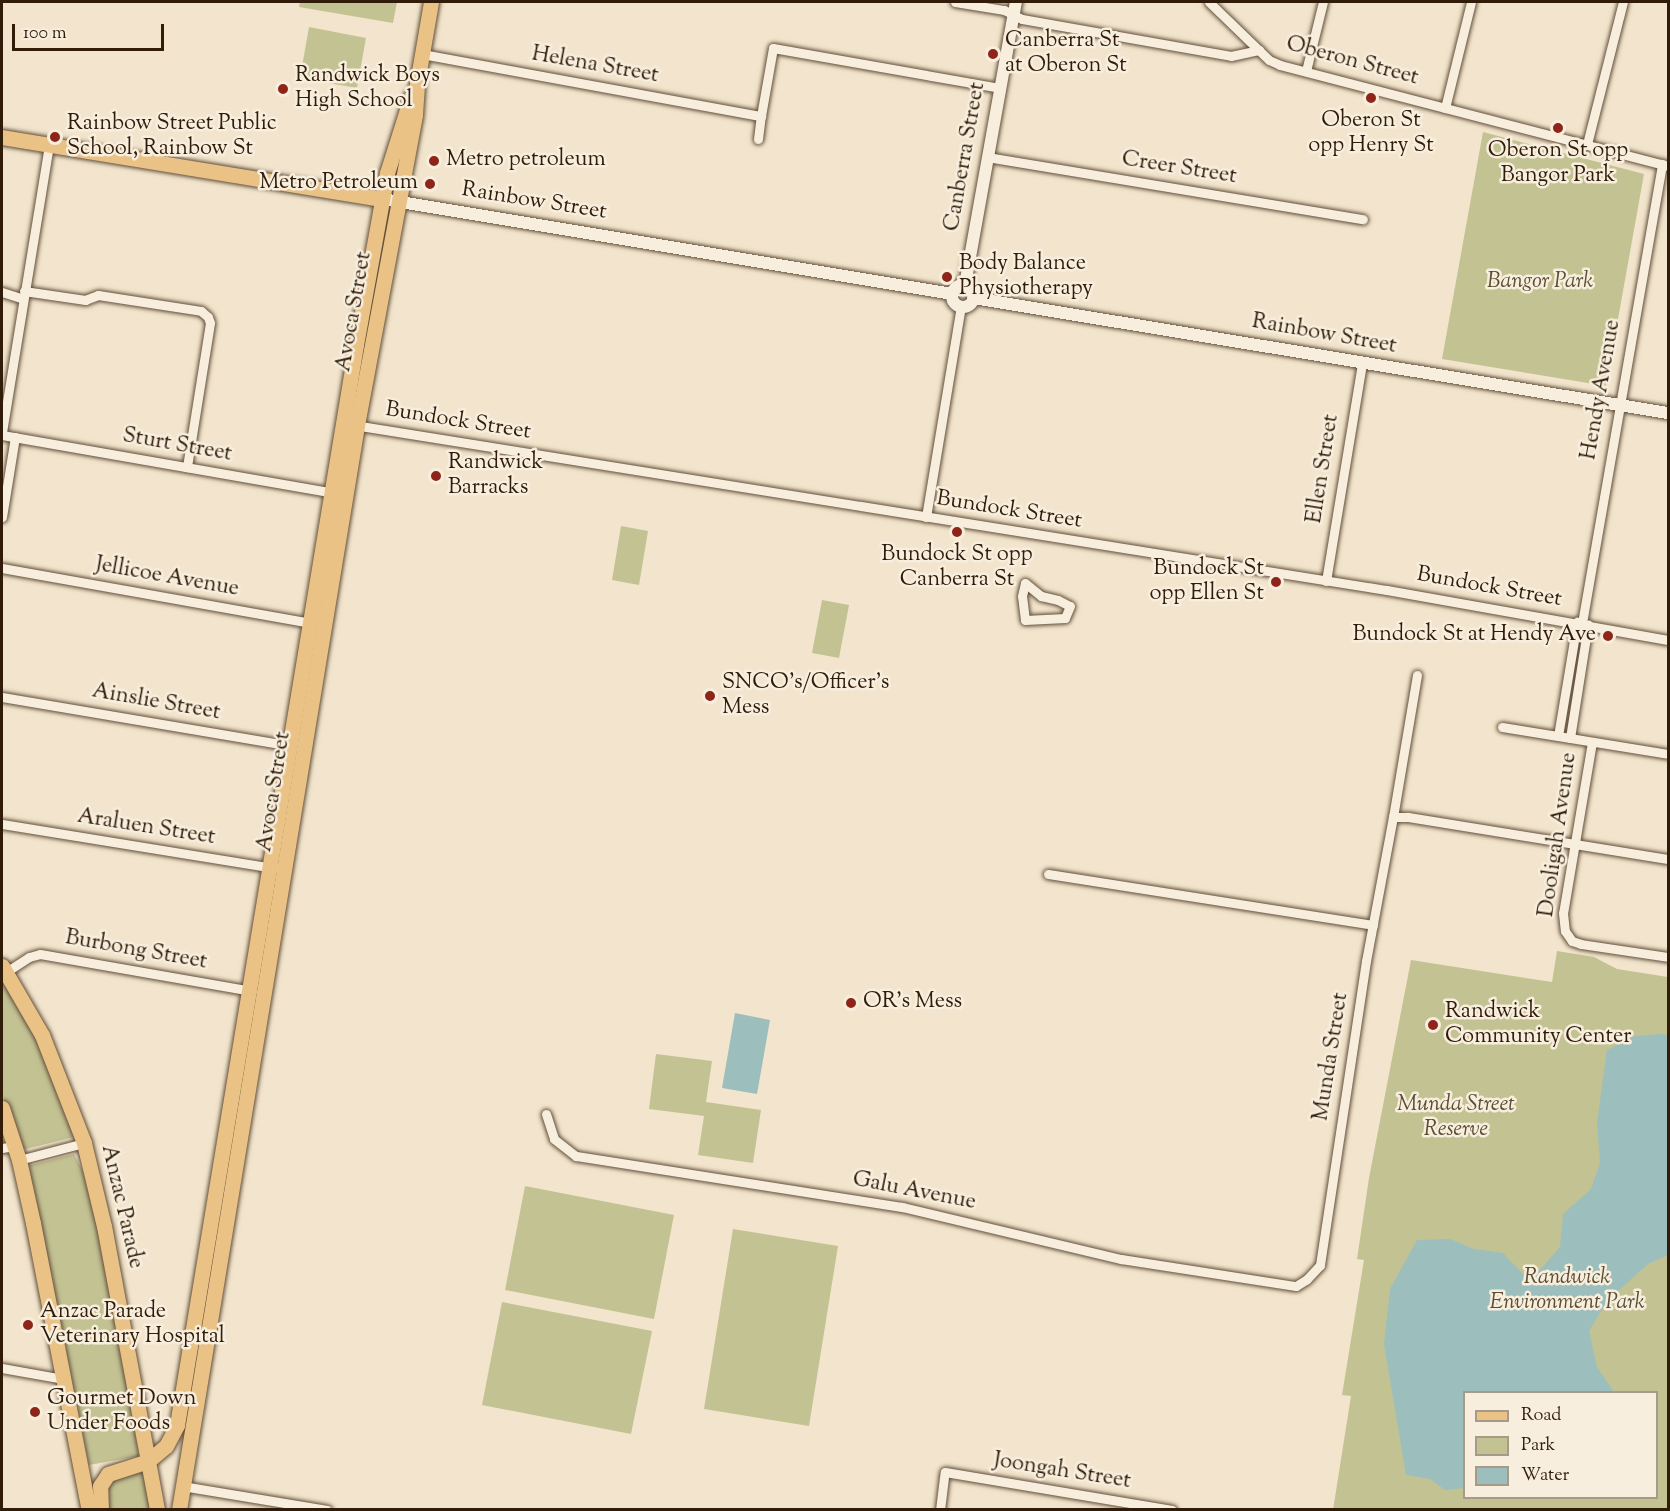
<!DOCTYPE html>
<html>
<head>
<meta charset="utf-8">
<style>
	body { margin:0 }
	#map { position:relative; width:1670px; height:1511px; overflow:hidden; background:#f3e5cd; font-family:"Sorts Mill Goudy",serif }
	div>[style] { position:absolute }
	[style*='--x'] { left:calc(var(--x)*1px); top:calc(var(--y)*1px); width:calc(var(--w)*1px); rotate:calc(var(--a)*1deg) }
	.green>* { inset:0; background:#c3c293 }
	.water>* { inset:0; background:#9cbebc }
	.roads { filter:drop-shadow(0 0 2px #614e39) drop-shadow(0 0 2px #614e39) }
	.minor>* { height:9px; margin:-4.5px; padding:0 4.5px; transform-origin:4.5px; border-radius:4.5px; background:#f7eede }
	.tertiary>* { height:12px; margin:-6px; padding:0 6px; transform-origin:6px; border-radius:6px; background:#f7eede }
	.tertiary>.ring { margin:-6px; padding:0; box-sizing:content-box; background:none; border:12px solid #f7eede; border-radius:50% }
	.primary>* { height:15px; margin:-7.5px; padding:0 7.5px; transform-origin:7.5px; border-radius:7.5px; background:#eac286 }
	.dots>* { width:16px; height:16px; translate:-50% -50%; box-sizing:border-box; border:3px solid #f7eede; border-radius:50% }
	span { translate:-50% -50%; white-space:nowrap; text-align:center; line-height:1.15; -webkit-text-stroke:5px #f7eede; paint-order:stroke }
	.poi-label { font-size:22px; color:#301c08 }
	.left { translate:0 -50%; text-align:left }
	.right { translate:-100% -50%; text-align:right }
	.street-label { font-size:22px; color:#301c08 }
	.park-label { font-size:22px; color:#5c4e32; font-style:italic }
	.frame { position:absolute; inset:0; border:3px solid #301c08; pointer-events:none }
	.legend { position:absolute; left:1463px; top:1391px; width:195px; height:108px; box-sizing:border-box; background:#f7eede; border:2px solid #a79a88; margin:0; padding:8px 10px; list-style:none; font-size:18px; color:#301c08 }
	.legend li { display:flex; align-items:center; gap:12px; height:30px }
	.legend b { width:30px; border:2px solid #a79a88 }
	.scale { position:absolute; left:12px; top:24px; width:152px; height:27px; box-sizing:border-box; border:3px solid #301c08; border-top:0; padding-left:8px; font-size:18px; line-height:21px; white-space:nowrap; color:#301c08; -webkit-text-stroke:4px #f7eede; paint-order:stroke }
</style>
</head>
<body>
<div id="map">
	<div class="green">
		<div style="clip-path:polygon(300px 2px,397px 2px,393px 23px,299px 7px)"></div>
		<div style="clip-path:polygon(309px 27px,366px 38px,357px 88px,300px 78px)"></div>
		<div style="clip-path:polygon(1483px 132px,1644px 174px,1606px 386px,1442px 359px)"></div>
		<div style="clip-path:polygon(621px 526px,648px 531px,639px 585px,612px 580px)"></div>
		<div style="clip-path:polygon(822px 600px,849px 605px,839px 658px,812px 653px)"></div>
		<div style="clip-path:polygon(evenodd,1557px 951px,1594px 957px,1617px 969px,1668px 977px,1668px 1509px,1333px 1510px,1351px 1396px,1342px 1395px,1364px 1260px,1357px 1259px,1369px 1178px,1411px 960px,1552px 982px,1557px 951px,1464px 1392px,1656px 1392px,1656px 1498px,1464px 1498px,1464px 1392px)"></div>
		<div style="clip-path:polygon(2px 977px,34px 1034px,74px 1137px,22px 1150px,2px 1094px)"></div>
		<div style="clip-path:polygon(656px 1054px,712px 1061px,706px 1102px,761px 1110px,753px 1163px,698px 1155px,704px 1116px,649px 1109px)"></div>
		<div style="clip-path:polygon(74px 1154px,88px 1181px,117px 1322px,139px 1456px,89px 1465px,43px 1234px,27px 1166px)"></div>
		<div style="clip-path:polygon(525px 1186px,674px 1215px,654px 1319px,505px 1290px)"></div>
		<div style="clip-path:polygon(733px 1229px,838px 1246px,809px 1426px,704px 1409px)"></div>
		<div style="clip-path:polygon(502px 1302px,652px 1331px,631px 1434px,482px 1405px)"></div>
		<div style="clip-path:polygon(138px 1470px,144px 1474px,150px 1509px,106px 1509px,105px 1489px,110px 1481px)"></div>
	</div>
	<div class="water">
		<div style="clip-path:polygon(735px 1013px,770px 1020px,757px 1094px,722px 1088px)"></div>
		<div style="clip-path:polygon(1662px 1034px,1668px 1036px,1668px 1255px,1648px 1264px,1607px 1301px,1589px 1331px,1597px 1367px,1614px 1392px,1464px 1392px,1464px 1488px,1445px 1490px,1430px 1479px,1406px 1475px,1384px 1344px,1390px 1289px,1417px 1240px,1450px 1239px,1474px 1249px,1503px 1253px,1523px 1274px,1539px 1271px,1560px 1247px,1563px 1214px,1591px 1189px,1600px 1163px,1597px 1123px,1607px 1050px,1635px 1036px)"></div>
	</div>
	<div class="roads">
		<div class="minor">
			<div style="--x:955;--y:2;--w:50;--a:9.3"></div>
			<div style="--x:1004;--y:10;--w:20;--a:27"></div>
			<div style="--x:1022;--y:19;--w:212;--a:10"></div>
			<div style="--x:1231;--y:56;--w:29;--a:-12"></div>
			<div style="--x:1209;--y:2;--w:83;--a:44"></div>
			<div style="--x:1269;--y:60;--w:12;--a:24"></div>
			<div style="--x:1280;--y:65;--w:401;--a:14.6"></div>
			<div style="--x:422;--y:54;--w:345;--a:10.4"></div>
			<div style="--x:761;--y:116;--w:69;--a:-80"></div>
			<div style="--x:773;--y:48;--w:230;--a:10"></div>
			<div style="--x:1306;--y:71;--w:71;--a:-76.2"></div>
			<div style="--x:1445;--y:108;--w:109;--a:-76.2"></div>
			<div style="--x:758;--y:139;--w:23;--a:-83"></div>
			<div style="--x:1587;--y:144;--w:146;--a:-75.8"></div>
			<div style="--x:987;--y:157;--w:381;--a:9.4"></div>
			<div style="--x:24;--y:291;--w:62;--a:8.4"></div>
			<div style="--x:85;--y:300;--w:14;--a:-21"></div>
			<div style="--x:98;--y:295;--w:104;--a:8.8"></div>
			<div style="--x:201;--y:311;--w:9;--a:41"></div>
			<div style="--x:208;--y:317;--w:6;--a:72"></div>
			<div style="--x:210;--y:323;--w:146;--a:99.1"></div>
			<div style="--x:2;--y:292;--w:22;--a:18"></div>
			<div style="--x:354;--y:425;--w:1046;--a:9.08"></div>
			<div style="--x:1387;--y:590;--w:285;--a:10.1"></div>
			<div style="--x:2;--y:432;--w:291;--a:-80.7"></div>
			<div style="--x:2;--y:435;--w:339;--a:9.9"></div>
			<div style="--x:2;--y:517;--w:81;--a:-80.8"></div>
			<div style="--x:926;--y:517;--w:214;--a:-80.6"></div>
			<div style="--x:2;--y:568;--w:315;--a:10.1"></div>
			<div style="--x:1326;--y:581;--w:220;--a:-80.6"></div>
			<div style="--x:1025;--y:583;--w:21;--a:39"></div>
			<div style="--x:1041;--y:596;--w:17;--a:13"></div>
			<div style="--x:1058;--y:600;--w:13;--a:27"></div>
			<div style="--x:1070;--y:606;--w:13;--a:113"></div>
			<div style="--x:1065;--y:618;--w:40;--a:177.1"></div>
			<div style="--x:1025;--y:620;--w:24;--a:-97"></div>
			<div style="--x:1022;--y:596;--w:13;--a:-77"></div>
			<div style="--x:1582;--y:623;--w:466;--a:-80.1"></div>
			<div style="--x:2;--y:697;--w:294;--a:9.6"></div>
			<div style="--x:1502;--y:727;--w:168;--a:9.2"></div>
			<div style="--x:1558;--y:736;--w:116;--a:-80.5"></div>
			<div style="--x:1570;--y:738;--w:115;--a:-81"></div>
			<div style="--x:1592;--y:742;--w:173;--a:99.6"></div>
			<div style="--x:1563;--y:913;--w:18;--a:84"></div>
			<div style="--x:1565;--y:931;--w:12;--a:55"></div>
			<div style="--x:1572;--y:941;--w:9;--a:18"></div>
			<div style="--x:1581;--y:944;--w:88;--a:8.5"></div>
			<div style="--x:1393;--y:817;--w:144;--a:-80.4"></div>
			<div style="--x:2;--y:824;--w:276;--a:9.2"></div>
			<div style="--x:1048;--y:874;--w:329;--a:8.9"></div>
			<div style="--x:6;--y:972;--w:27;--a:-33"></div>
			<div style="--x:29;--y:957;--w:11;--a:-15"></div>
			<div style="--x:40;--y:954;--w:215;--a:9.9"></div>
			<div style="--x:546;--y:1114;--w:26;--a:72"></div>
			<div style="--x:554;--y:1139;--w:28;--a:38"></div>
			<div style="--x:576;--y:1156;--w:330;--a:8.9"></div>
			<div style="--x:902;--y:1207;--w:225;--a:13.4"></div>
			<div style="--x:1121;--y:1259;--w:177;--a:8.8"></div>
			<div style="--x:1296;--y:1286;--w:13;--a:-32"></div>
			<div style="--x:1307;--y:1279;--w:19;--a:-47"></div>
			<div style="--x:1320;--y:1265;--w:307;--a:-81.4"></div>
			<div style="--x:1366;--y:961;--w:147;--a:-79.4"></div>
			<div style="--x:1393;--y:817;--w:15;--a:0"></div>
			<div style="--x:1408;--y:817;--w:263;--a:9.2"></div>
			<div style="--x:2;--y:1148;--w:13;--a:-9"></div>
			<div style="--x:19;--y:1160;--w:67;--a:-14.7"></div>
			<div style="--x:2;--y:1368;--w:63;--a:10.1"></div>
			<div style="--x:182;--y:1486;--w:147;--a:9.4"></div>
			<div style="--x:940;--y:1510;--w:38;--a:-83"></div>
			<div style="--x:945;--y:1472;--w:230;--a:9.5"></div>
		</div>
		<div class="tertiary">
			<div style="--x:382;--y:199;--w:578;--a:9.46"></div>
			<div style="--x:965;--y:285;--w:288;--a:-79.8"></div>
			<div class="ring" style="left:952px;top:285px;width:10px;height:10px"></div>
			<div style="--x:973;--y:298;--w:704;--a:9.4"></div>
		</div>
		<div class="primary">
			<div style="--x:2;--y:137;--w:385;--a:9.3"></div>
			<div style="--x:2;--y:966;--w:80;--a:59.9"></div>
			<div style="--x:42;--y:1035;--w:116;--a:68.7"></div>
			<div style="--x:84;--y:1143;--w:85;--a:76.5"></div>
			<div style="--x:104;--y:1226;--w:289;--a:79.4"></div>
			<div style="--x:2;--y:1108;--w:55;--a:71.9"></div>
			<div style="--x:19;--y:1160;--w:65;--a:77.5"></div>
			<div style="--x:33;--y:1223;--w:292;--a:79"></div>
			<div style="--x:101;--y:1510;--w:24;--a:-92"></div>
			<div style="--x:100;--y:1486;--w:14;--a:-56"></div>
			<div style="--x:108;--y:1474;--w:42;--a:-18"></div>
			<div style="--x:148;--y:1461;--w:23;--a:-40"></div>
			<div style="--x:166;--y:1446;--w:24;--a:-62"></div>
			<div style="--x:177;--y:1425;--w:1095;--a:-80.59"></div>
			<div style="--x:356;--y:345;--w:175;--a:-79.8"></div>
			<div style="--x:387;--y:173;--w:80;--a:-72.5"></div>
			<div style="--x:179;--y:1510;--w:1100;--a:-80.68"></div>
			<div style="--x:357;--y:425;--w:316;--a:-79.4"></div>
			<div style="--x:415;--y:114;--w:31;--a:-86"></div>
			<div style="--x:417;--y:83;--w:82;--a:-80.2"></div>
		</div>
	</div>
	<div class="dots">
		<div style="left:993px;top:54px;background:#8f2418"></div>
		<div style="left:283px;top:89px;background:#8f2418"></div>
		<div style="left:1371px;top:98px;background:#8f2418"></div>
		<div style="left:1558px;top:128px;background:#8f2418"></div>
		<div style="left:55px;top:137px;background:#8f2418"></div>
		<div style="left:434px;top:161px;background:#8f2418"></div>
		<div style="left:430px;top:184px;background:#8f2418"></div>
		<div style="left:947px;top:277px;background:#8f2418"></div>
		<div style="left:436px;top:476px;background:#8f2418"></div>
		<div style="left:957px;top:532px;background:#8f2418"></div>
		<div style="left:1276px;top:582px;background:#8f2418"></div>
		<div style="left:1608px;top:636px;background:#8f2418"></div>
		<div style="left:710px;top:696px;background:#8f2418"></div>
		<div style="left:851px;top:1003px;background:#8f2418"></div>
		<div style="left:1433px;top:1025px;background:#8f2418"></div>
		<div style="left:28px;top:1325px;background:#8f2418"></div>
		<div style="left:35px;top:1412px;background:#8f2418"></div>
	</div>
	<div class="poi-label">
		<span class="left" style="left:1005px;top:54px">Canberra St<br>at Oberon St</span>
		<span class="left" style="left:295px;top:89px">Randwick Boys<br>High School</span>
		<span style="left:1371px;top:134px">Oberon St<br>opp Henry St</span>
		<span class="left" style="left:67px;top:137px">Rainbow Street Public<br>School, Rainbow St</span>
		<span style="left:1558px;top:164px">Oberon St opp<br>Bangor Park</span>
		<span class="left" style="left:446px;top:161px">Metro petroleum</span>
		<span class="right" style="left:418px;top:184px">Metro Petroleum</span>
		<span class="left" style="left:959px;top:277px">Body Balance<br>Physiotherapy</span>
		<span class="left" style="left:448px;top:476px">Randwick<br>Barracks</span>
		<span style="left:957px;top:568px">Bundock St opp<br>Canberra St</span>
		<span class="right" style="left:1264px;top:582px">Bundock St<br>opp Ellen St</span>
		<span class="right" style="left:1596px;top:636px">Bundock St at Hendy Ave</span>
		<span class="left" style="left:722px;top:696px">SNCO's/Officer's<br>Mess</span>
		<span class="left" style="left:863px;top:1003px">OR's Mess</span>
		<span class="left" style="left:1445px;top:1025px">Randwick<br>Community Center</span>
		<span class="left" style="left:40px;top:1325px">Anzac Parade<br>Veterinary Hospital</span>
		<span class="left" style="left:47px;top:1412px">Gourmet Down<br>Under Foods</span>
	</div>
	<div class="street-label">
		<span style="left:1352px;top:62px;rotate:15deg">Oberon Street</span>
		<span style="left:595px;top:66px;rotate:10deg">Helena Street</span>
		<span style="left:966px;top:157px;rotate:-80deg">Canberra Street</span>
		<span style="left:1179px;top:169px;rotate:9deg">Creer Street</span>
		<span style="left:534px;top:202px;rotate:9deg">Rainbow Street</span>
		<span style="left:355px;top:312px;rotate:-80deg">Avoca Street</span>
		<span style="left:1324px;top:335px;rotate:10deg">Rainbow Street</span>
		<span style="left:1602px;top:390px;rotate:-80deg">Hendy Avenue</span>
		<span style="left:458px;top:422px;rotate:9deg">Bundock Street</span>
		<span style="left:177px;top:446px;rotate:10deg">Sturt Street</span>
		<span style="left:1324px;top:469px;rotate:-81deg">Ellen Street</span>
		<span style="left:1009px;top:511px;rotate:9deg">Bundock Street</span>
		<span style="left:167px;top:578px;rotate:10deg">Jellicoe Avenue</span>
		<span style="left:1489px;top:588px;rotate:10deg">Bundock Street</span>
		<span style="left:156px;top:703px;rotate:10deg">Ainslie Street</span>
		<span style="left:275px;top:792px;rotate:-81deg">Avoca Street</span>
		<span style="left:146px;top:828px;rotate:9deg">Araluen Street</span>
		<span style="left:1559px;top:835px;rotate:-82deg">Dooligah Avenue</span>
		<span style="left:136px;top:951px;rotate:10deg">Burbong Street</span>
		<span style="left:1332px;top:1057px;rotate:-81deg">Munda Street</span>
		<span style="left:914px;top:1192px;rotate:11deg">Galu Avenue</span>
		<span style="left:121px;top:1207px;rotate:77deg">Anzac Parade</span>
		<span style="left:1062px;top:1472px;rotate:9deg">Joongah Street</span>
	</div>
	<div class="park-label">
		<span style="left:1540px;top:283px">Bangor Park</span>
		<span style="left:1456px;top:1118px">Munda Street<br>Reserve</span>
		<span style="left:1567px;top:1291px">Randwick<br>Environment Park</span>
	</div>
	<div class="frame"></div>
	<ul class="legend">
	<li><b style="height:8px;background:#eac286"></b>Road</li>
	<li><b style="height:16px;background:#c3c293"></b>Park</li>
	<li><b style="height:16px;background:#9cbebc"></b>Water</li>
	</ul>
	<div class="scale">100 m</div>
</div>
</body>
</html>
